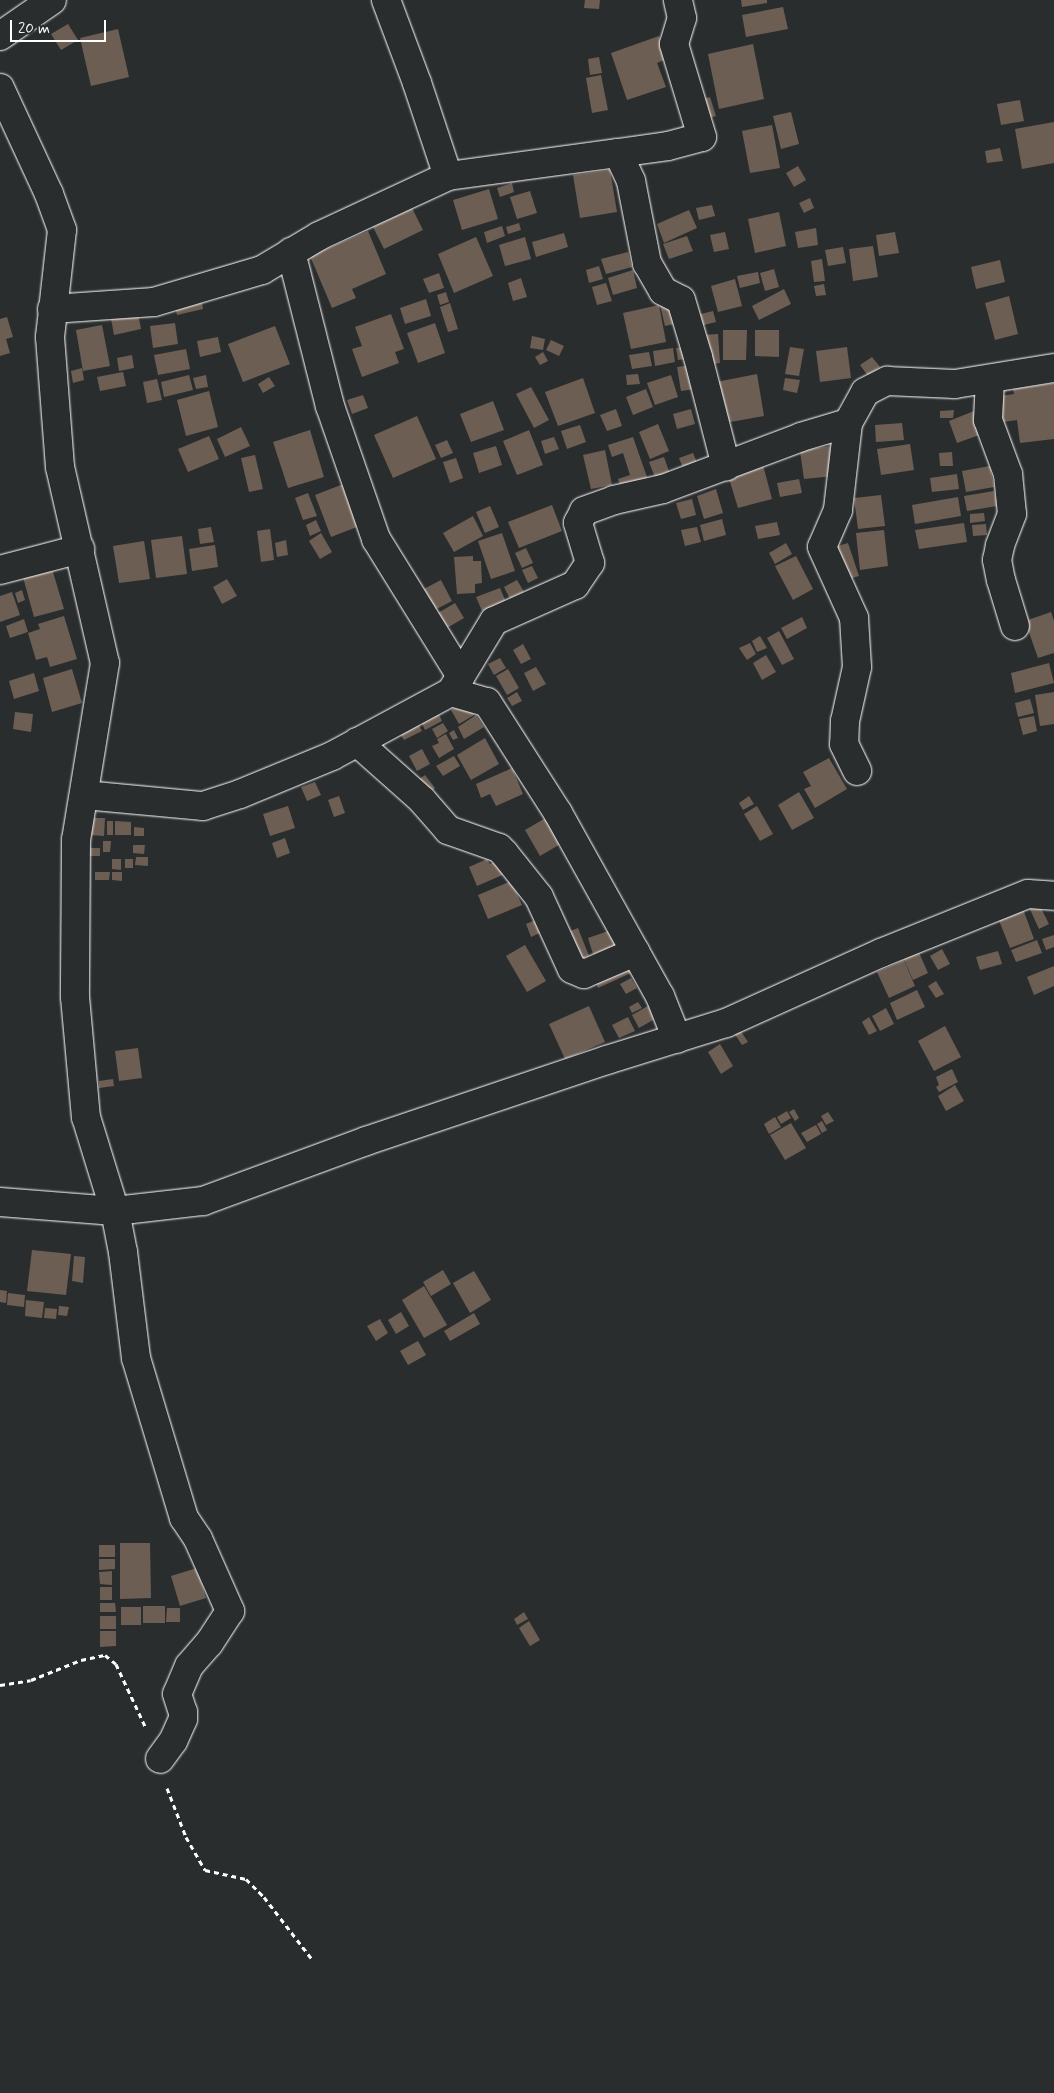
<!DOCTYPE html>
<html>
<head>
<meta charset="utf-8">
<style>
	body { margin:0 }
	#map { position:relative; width:1054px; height:2093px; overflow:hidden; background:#2a2d2e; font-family:Mynerve,sans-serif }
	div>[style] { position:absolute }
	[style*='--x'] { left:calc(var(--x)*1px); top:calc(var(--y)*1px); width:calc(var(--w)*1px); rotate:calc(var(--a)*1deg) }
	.building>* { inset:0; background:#6d5e53 }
	.path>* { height:3px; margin-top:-1.5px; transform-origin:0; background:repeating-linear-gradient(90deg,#fff 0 5px,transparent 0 9px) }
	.roads { filter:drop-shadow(0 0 1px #fff) drop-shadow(0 0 1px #fff) }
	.minor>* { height:28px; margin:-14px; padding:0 14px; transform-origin:14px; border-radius:14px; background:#2a2d2e }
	span { translate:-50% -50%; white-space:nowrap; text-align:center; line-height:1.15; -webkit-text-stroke:4px #2a2d2e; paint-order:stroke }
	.scale { position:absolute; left:10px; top:20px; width:96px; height:22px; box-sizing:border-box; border:2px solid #fff; border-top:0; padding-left:6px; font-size:15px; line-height:18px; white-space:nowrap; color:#fff; -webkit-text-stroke:4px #2a2d2e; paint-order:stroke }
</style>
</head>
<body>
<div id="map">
	<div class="building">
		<div style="clip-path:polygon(585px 0,600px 0,599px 9px,584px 8px)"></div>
		<div style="clip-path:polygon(741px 0,767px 0,767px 3px,742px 7px)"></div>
		<div style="clip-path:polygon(783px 7px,788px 29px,746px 37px,742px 15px)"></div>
		<div style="clip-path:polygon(68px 24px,78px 40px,61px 50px,51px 34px)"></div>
		<div style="clip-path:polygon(118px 29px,129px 77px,91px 86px,80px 38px)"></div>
		<div style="clip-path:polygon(659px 36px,667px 59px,657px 63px,666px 87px,627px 100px,611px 53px)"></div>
		<div style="clip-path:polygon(753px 44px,764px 99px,719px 109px,708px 54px)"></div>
		<div style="clip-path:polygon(599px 57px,602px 73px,590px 75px,588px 59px)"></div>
		<div style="clip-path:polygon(601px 75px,608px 110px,592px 113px,586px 78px)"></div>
		<div style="clip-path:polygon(710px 97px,716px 116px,708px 118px,702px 99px)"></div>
		<div style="clip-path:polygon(1020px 100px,1024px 121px,1001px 125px,997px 104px)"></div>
		<div style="clip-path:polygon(791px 112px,799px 144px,781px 149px,773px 116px)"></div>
		<div style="clip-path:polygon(1054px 122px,1054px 163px,1022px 169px,1015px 129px)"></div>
		<div style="clip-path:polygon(772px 125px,780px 168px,750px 173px,742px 131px)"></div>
		<div style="clip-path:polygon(1000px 148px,1003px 161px,987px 163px,985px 151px)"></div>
		<div style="clip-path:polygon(798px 166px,806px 180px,794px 187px,786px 173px)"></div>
		<div style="clip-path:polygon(610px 170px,617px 212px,580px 218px,573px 175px)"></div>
		<div style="clip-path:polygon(512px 183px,514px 192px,500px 197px,497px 188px)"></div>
		<div style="clip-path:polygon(489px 189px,498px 219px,462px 230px,453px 200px)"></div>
		<div style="clip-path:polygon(530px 191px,537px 213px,517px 219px,510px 197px)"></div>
		<div style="clip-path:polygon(810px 198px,814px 208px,804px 213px,799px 203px)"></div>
		<div style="clip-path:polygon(712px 205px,715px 216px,699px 220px,696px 208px)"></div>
		<div style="clip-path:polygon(412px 208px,423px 230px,384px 249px,373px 227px)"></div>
		<div style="clip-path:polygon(689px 210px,697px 228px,664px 243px,657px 224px)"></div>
		<div style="clip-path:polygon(779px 212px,786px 246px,755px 253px,748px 219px)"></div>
		<div style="clip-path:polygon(519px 223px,521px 230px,508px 234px,506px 227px)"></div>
		<div style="clip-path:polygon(502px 226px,505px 236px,487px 243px,484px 232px)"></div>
		<div style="clip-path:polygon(816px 228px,818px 245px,798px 248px,795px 232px)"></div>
		<div style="clip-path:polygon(368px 231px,386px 274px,352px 289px,356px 298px,332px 308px,310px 256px)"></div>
		<div style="clip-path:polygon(725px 232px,729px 249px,714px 252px,710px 235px)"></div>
		<div style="clip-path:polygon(895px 232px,899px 253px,879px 256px,876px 235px)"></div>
		<div style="clip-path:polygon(564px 233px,568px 247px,536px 257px,532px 242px)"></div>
		<div style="clip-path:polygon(687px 236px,693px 251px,669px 259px,663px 244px)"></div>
		<div style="clip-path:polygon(476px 237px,493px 276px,454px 293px,438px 254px)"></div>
		<div style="clip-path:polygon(525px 237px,531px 259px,505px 266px,499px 245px)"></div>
		<div style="clip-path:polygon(873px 246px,878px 277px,853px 281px,849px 249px)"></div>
		<div style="clip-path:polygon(843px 247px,846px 263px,828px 266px,825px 250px)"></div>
		<div style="clip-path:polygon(628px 252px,632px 267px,606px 274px,601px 259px)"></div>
		<div style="clip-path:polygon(822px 259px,825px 281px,814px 282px,811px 261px)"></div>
		<div style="clip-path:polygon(1000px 260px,1005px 282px,976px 289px,971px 267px)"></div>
		<div style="clip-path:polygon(599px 266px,603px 279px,589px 283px,586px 270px)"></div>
		<div style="clip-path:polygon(774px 269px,779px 287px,765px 291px,760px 273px)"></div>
		<div style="clip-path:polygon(633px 270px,637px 288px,613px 295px,608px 278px)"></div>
		<div style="clip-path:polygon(758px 272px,760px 283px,740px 288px,737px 276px)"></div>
		<div style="clip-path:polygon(439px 273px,444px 288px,429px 293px,423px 279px)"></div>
		<div style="clip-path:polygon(521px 278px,527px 297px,513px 301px,508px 283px)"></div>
		<div style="clip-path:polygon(735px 279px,742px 306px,718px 312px,711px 286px)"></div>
		<div style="clip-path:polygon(606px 283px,612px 301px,597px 305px,592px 287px)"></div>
		<div style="clip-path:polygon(824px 284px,826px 295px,816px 296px,814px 286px)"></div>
		<div style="clip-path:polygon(784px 289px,791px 304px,759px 320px,752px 306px)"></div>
		<div style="clip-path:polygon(446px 292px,449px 302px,440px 305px,437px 295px)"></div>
		<div style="clip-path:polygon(201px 295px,203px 309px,177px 315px,174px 301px)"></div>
		<div style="clip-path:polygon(1009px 296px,1018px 334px,995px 340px,985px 303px)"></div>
		<div style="clip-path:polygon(426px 299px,431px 316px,405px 324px,400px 308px)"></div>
		<div style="clip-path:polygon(678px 301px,683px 322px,665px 326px,660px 305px)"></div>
		<div style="clip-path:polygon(450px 303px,458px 329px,448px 332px,440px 307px)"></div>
		<div style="clip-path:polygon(659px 305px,666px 342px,631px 349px,623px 313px)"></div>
		<div style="clip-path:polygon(137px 308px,141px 329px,114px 335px,110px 313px)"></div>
		<div style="clip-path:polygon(713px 311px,716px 322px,700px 326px,697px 315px)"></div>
		<div style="clip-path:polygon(391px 314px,404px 349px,395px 352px,399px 363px,362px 377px,352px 349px,362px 346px,355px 327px)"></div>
		<div style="clip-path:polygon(7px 317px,13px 337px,6px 339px,10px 353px,0 356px,0 319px)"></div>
		<div style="clip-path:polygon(175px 323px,178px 344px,153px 348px,150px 326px)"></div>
		<div style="clip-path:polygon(435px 323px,445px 353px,418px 363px,407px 333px)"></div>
		<div style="clip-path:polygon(102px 325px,110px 366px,83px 371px,76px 330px)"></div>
		<div style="clip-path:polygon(275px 326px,290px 364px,243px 382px,228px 344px)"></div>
		<div style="clip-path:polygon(723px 330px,747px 330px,746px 360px,723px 360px)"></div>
		<div style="clip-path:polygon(755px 330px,779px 330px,779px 357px,755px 356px)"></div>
		<div style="clip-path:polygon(718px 334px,720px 363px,703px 365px,701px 335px)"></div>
		<div style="clip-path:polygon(532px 336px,545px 339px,543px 350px,530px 348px)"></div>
		<div style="clip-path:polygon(218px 337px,221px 352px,200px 357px,197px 341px)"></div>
		<div style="clip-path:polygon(551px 340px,564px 346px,559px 356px,546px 350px)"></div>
		<div style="clip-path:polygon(690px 346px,692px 358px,678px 360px,676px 348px)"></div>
		<div style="clip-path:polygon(790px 347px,804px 349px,799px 376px,785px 374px)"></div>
		<div style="clip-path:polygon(847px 347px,851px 378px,820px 382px,816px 351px)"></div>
		<div style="clip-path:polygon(673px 348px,675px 362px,655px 366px,653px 351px)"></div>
		<div style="clip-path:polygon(186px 349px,190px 369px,158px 375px,154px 355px)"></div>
		<div style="clip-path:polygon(543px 352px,548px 361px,540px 365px,535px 357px)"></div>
		<div style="clip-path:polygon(649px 352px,652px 366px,632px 369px,629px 355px)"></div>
		<div style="clip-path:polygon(132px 355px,134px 368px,119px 371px,117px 358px)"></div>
		<div style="clip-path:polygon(872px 357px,880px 367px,868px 376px,860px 365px)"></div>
		<div style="clip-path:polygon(691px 365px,695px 389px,681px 391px,677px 367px)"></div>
		<div style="clip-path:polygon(82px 368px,84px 380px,73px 383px,71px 371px)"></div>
		<div style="clip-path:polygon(123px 372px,126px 386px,100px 391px,97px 377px)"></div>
		<div style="clip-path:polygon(638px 374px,640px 384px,627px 385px,626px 375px)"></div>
		<div style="clip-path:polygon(757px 374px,764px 416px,719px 424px,711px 383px)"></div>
		<div style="clip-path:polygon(189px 375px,193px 390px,164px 397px,161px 382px)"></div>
		<div style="clip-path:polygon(206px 375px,208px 387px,196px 389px,193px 378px)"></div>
		<div style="clip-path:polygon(671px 375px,678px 397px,655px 405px,647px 383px)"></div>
		<div style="clip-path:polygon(269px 377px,275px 386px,263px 393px,258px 384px)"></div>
		<div style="clip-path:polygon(583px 378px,595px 413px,558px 426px,545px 392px)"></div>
		<div style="clip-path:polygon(785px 378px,800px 380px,797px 393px,783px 390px)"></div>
		<div style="clip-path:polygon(157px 379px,162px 400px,147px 403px,143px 382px)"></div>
		<div style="clip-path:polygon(1054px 383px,1054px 439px,1020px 443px,1017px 420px,1003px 422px,1000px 396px,1014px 394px,1013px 389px)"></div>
		<div style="clip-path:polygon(531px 387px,549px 420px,534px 428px,516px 394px)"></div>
		<div style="clip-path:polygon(646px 389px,653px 407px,633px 415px,626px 397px)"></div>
		<div style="clip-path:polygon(209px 391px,218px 427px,186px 436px,177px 400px)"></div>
		<div style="clip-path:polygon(363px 395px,368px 408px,352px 414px,347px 400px)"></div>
		<div style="clip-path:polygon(493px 401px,504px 430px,471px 442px,460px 414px)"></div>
		<div style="clip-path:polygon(616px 409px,622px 426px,607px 431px,600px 415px)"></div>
		<div style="clip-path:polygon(691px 409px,695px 424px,677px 429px,673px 414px)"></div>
		<div style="clip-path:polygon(954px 410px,953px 418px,940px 418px,940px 411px)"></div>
		<div style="clip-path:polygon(974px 411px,982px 434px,957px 443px,949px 421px)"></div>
		<div style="clip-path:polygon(417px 416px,436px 459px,393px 478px,374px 435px)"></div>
		<div style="clip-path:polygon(902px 423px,904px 440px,876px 442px,875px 425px)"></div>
		<div style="clip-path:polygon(658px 424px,669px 451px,650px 459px,639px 432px)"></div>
		<div style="clip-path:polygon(580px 425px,586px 442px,567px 449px,561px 431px)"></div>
		<div style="clip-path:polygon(241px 427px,250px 446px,225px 457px,217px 439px)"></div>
		<div style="clip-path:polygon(310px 430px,324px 477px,288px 488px,273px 442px)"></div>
		<div style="clip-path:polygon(529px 430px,543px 465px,517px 475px,503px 441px)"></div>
		<div style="clip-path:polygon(209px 436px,219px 459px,188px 472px,178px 449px)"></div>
		<div style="clip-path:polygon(554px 437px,559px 449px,545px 454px,541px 441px)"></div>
		<div style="clip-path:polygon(633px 437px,648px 480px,621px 489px,618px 479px,630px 475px,623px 453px,612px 457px,608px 445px)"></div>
		<div style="clip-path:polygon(447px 440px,453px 453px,441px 458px,435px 445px)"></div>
		<div style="clip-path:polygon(910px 444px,914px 470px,881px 475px,877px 449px)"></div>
		<div style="clip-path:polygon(496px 446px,502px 465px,479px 473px,473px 453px)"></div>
		<div style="clip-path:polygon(830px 446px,834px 476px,804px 479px,800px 451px)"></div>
		<div style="clip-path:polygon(605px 450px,612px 485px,591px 489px,583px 455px)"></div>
		<div style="clip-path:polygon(952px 452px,953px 466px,940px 466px,939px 453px)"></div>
		<div style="clip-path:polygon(693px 453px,698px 465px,684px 471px,679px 458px)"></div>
		<div style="clip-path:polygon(255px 455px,263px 489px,249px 492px,241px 458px)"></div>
		<div style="clip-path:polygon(664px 457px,672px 480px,658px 485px,649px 462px)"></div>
		<div style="clip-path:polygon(456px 458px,463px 478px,450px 483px,443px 462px)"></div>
		<div style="clip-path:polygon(763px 465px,772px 499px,738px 508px,728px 475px)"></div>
		<div style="clip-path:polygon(990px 466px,994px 487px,966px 492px,962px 471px)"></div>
		<div style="clip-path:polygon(957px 474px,959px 489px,932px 492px,930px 478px)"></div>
		<div style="clip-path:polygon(799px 479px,802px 493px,780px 497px,777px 483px)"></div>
		<div style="clip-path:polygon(346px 483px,362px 525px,331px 537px,315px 495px)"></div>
		<div style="clip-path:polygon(716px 489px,723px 513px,704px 519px,697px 496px)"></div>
		<div style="clip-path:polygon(994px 491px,997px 506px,967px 511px,964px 496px)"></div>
		<div style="clip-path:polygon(308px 493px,317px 516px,303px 520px,295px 498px)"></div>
		<div style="clip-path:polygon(881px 495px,885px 526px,858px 529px,854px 498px)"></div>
		<div style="clip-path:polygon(958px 497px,961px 516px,915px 524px,912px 505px)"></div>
		<div style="clip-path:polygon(692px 499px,696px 515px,681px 519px,676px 503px)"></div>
		<div style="clip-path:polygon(552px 505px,562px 531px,519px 548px,508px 522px)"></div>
		<div style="clip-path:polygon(490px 506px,499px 527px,485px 533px,476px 512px)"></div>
		<div style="clip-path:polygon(984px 513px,985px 521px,970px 523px,970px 514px)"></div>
		<div style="clip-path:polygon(473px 516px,483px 536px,454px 552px,443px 533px)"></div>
		<div style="clip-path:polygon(722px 519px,726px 535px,704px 541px,700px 525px)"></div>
		<div style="clip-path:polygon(316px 520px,321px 531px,310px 536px,306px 525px)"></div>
		<div style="clip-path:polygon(777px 522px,780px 535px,758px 539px,755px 526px)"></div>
		<div style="clip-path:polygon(964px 523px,967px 542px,919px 549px,915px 530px)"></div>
		<div style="clip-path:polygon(986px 524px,987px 535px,973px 536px,972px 525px)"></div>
		<div style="clip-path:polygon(211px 527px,214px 542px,200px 544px,198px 529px)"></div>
		<div style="clip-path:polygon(697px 527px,701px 542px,685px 546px,681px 530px)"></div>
		<div style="clip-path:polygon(270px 529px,274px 560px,261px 562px,257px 531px)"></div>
		<div style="clip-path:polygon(884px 530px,888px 566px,860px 570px,856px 533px)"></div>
		<div style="clip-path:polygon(321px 533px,332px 552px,320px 559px,309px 541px)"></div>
		<div style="clip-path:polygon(502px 533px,515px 571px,491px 579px,478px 541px)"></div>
		<div style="clip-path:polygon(182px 536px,187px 574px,156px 578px,151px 540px)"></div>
		<div style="clip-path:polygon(286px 540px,288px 555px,277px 557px,275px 543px)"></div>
		<div style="clip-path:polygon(144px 541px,150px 579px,119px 583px,113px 546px)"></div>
		<div style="clip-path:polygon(786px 543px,792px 554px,775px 564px,769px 553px)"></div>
		<div style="clip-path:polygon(848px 543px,859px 576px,839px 582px,828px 549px)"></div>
		<div style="clip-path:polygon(215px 545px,218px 567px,192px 571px,189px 549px)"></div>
		<div style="clip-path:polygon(526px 548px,533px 563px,522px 568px,515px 553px)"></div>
		<div style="clip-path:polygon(473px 556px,473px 561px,481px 561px,482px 583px,475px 584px,475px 593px,457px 594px,454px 557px)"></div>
		<div style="clip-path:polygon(796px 556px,813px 589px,793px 600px,775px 566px)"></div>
		<div style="clip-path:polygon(50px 562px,64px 609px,34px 617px,21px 570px)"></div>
		<div style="clip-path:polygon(532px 566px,538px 578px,528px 583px,522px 570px)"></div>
		<div style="clip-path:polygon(227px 579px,237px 596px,222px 604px,213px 587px)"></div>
		<div style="clip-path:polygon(441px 580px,452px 601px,429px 613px,418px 592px)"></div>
		<div style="clip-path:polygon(517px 580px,524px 592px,510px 599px,504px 587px)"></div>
		<div style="clip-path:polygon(500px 588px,506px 602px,482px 611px,476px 597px)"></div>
		<div style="clip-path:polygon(22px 590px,25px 600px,18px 603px,15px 593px)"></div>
		<div style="clip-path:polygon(12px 592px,20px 615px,0 622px,0 596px)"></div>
		<div style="clip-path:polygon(455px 603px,464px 618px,440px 632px,431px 617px)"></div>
		<div style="clip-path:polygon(1051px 612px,1054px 621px,1054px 653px,1038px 658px,1025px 621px)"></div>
		<div style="clip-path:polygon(64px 616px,77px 659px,50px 667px,47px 657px,36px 660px,28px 633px,40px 629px,38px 624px)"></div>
		<div style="clip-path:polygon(802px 617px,807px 628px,787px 639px,781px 628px)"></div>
		<div style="clip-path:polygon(24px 619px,28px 632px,10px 638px,6px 626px)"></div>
		<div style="clip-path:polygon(779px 631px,794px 659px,782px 665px,767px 638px)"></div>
		<div style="clip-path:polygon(760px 636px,767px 648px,757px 652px,752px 641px)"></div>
		<div style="clip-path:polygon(750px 643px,756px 654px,747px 660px,739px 648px)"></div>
		<div style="clip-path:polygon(523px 644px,531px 659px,521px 664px,513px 650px)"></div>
		<div style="clip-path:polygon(766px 655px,776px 672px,762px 680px,753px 663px)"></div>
		<div style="clip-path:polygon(500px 658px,506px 668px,494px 675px,488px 664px)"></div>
		<div style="clip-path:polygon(1049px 663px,1054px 683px,1015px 693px,1011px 673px)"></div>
		<div style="clip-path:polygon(536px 667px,546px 684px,533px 691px,524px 673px)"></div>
		<div style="clip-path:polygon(72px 669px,82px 703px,52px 712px,43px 678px)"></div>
		<div style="clip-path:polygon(508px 669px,519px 688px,507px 695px,496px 676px)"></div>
		<div style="clip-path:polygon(34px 673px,39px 691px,14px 699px,9px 681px)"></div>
		<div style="clip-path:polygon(517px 692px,522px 701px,512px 706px,507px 698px)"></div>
		<div style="clip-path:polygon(1054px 692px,1054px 724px,1040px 726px,1035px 695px)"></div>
		<div style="clip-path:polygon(1030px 699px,1034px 713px,1018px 717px,1015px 703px)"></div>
		<div style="clip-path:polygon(466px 701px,474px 715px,459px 724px,451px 710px)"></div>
		<div style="clip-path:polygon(437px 710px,442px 721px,425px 730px,420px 719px)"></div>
		<div style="clip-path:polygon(15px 712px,33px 714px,31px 732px,13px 729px)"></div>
		<div style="clip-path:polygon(476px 715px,484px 727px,464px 739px,458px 727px)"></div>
		<div style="clip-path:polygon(1034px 716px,1037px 731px,1023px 735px,1019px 719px)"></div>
		<div style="clip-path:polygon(417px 721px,422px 731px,404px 740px,398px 731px)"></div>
		<div style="clip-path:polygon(443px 723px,448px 731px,437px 738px,432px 729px)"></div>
		<div style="clip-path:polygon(454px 730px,458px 738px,453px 740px,449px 733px)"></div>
		<div style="clip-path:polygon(446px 734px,454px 749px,439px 758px,432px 746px,439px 743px,437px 739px)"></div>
		<div style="clip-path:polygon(485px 738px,499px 764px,471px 780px,457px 755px)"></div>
		<div style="clip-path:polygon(422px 749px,430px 764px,417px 771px,409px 756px)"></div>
		<div style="clip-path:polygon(454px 756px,460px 766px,443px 776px,436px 766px)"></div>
		<div style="clip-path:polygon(829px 758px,847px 789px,815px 808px,804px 789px,811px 786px,803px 772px)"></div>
		<div style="clip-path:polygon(512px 768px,523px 794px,496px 806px,490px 794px,481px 798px,476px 784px)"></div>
		<div style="clip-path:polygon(425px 775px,435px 788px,425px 796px,415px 782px)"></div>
		<div style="clip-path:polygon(315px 782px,321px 795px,307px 801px,301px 787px)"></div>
		<div style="clip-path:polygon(799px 792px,814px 818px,792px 830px,778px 805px)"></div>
		<div style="clip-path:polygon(339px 796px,345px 813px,334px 817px,328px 800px)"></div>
		<div style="clip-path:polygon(749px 796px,754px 804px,743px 810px,739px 803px)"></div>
		<div style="clip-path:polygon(288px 806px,295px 828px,270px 836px,263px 814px)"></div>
		<div style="clip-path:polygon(757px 806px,773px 834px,760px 841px,744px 814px)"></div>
		<div style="clip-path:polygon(549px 816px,564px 842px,540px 856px,525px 830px)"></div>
		<div style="clip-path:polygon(90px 818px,105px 818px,104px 836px,90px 835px)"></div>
		<div style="clip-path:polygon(107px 821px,113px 821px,113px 835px,107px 835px)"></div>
		<div style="clip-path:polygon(115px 821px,131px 822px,131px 835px,115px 835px)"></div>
		<div style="clip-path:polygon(134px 827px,144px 828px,144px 836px,134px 836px)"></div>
		<div style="clip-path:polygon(285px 838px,290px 853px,277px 858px,272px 843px)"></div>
		<div style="clip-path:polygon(103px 841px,111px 841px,110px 852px,103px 852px)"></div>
		<div style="clip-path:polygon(133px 845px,145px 845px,144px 854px,133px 853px)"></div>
		<div style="clip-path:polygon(90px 848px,100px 848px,100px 856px,89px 856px)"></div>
		<div style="clip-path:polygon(136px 857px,148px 857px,148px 866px,135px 865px)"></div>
		<div style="clip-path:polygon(112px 859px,121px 859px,121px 870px,112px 869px)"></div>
		<div style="clip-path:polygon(125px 859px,133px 859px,133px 868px,125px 868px)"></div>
		<div style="clip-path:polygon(487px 859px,490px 864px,501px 859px,507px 873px,477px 886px,469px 867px)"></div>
		<div style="clip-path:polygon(95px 872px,110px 872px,109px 880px,95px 880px)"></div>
		<div style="clip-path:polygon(112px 872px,122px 872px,122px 881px,112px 880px)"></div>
		<div style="clip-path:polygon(511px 881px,522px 905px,488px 919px,478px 895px)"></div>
		<div style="clip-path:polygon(1037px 900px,1049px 924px,1039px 929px,1028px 905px)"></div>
		<div style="clip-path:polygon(1023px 909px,1034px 939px,1010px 948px,998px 918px)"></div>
		<div style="clip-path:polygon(538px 919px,544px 931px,531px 937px,526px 924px)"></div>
		<div style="clip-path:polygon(578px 928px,589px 956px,574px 961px,563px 934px)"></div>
		<div style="clip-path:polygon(617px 928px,622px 944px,593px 954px,588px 938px)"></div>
		<div style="clip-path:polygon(1054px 935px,1054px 947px,1046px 950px,1042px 939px)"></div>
		<div style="clip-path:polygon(1037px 940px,1042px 953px,1016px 962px,1011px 950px)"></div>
		<div style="clip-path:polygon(525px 945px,546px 981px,527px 992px,506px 956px)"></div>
		<div style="clip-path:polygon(917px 948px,928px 973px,913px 980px,902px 955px)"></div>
		<div style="clip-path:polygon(942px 949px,950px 964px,938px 970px,930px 956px)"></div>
		<div style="clip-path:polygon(998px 951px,1002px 964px,980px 970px,976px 957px)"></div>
		<div style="clip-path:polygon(625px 960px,631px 973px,598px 988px,593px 974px)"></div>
		<div style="clip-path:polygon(904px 960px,915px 986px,889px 998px,877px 972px)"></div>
		<div style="clip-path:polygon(1054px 966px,1054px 986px,1034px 995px,1027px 977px)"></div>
		<div style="clip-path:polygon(631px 978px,637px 988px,626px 994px,620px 984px)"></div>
		<div style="clip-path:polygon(936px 981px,944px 994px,936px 998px,928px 986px)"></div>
		<div style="clip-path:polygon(917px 990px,925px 1007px,897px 1020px,890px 1003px)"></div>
		<div style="clip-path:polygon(638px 1002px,642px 1008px,632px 1013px,629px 1007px)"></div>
		<div style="clip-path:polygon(653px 1003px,660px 1016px,639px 1028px,632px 1015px)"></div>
		<div style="clip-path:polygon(589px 1006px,605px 1042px,565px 1059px,549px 1024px)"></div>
		<div style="clip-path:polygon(886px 1008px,894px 1024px,880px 1031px,872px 1016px)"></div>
		<div style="clip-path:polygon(628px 1017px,635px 1031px,619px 1038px,612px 1025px)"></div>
		<div style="clip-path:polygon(869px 1017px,877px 1031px,869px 1035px,862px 1022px)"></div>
		<div style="clip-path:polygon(945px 1026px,961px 1057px,934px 1071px,918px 1041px)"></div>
		<div style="clip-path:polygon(740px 1030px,748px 1042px,742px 1045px,734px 1033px)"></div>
		<div style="clip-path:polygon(720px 1044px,733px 1066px,721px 1074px,708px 1052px)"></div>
		<div style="clip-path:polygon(138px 1048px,142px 1078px,119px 1081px,115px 1051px)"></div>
		<div style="clip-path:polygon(952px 1069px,958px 1082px,939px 1092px,936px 1087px,939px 1085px,936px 1077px)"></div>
		<div style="clip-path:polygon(113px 1079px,114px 1086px,99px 1088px,99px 1081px)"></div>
		<div style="clip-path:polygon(955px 1085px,964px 1101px,946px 1111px,938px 1096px)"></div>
		<div style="clip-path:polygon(794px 1109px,799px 1118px,795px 1121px,789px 1112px)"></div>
		<div style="clip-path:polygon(787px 1111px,791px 1118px,781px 1124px,777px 1117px)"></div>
		<div style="clip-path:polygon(828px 1112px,834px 1121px,826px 1125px,821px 1116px)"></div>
		<div style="clip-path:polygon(775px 1117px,781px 1127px,769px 1134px,764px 1124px)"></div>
		<div style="clip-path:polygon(822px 1121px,827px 1130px,822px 1133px,817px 1124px)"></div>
		<div style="clip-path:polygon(791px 1123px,806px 1148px,785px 1160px,770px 1135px)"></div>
		<div style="clip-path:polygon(816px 1125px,821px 1134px,807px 1142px,801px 1133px)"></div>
		<div style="clip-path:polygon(32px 1250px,71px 1254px,66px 1295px,27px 1291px)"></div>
		<div style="clip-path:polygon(74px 1256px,85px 1257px,83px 1283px,72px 1281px)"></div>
		<div style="clip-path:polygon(443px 1270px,451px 1284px,431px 1296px,423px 1282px)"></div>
		<div style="clip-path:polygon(474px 1271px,491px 1300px,470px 1313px,453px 1283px)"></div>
		<div style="clip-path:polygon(424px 1286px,447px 1325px,424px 1338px,402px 1300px)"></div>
		<div style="clip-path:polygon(0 1290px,7px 1291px,6px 1303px,0 1302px)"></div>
		<div style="clip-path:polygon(8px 1293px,25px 1295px,24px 1307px,7px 1305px)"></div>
		<div style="clip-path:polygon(26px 1300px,44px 1302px,42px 1318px,25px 1316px)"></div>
		<div style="clip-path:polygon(59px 1306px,69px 1307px,67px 1316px,58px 1315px)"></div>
		<div style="clip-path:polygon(45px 1308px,57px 1309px,56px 1319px,44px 1318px)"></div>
		<div style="clip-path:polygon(401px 1312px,409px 1326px,396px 1334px,388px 1320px)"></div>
		<div style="clip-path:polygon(474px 1313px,480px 1324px,450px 1341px,444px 1331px)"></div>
		<div style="clip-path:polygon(380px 1319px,388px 1333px,376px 1341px,367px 1326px)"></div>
		<div style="clip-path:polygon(418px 1341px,426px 1355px,408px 1365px,400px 1351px)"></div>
		<div style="clip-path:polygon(120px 1543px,150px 1543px,151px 1598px,120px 1599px)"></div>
		<div style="clip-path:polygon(99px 1545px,115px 1545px,115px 1557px,99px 1557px)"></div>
		<div style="clip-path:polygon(99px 1559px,115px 1559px,115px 1569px,99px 1570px)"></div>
		<div style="clip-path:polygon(197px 1568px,206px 1598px,180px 1606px,171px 1576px)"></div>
		<div style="clip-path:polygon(112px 1571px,112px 1585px,100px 1584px,99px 1572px)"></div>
		<div style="clip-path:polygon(100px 1587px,112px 1587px,112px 1600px,100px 1600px)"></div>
		<div style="clip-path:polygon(100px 1603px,115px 1603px,116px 1612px,100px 1612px)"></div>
		<div style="clip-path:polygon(143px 1606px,165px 1606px,165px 1623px,143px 1623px)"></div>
		<div style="clip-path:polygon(121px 1607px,141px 1607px,141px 1625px,121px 1625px)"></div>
		<div style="clip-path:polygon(167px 1608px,180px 1608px,180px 1622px,166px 1622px)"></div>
		<div style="clip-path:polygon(524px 1612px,528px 1619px,517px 1625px,514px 1619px)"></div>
		<div style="clip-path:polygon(100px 1616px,116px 1616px,116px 1629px,100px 1629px)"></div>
		<div style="clip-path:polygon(529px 1621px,540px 1640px,530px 1646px,519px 1628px)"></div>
		<div style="clip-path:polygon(100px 1631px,116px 1631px,116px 1646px,100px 1647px)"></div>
	</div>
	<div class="path">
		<div style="--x:0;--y:1685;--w:31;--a:-9"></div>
		<div style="--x:31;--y:1680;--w:54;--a:-21.8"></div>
		<div style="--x:81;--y:1660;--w:25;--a:-12"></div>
		<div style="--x:105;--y:1655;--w:14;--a:39"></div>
		<div style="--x:116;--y:1664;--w:71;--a:64.9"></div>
		<div style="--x:167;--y:1788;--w:53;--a:68.8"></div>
		<div style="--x:186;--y:1837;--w:38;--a:60"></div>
		<div style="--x:205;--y:1870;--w:42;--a:12.4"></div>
		<div style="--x:246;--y:1879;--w:25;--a:45"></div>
		<div style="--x:264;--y:1897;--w:78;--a:52.3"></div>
	</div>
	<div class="roads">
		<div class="minor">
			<div style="--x:386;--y:0;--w:89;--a:69.5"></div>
			<div style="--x:417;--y:83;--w:98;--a:71.6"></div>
			<div style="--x:0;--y:36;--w:63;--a:-34.7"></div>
			<div style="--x:0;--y:88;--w:117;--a:65.2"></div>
			<div style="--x:49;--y:194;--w:38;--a:70"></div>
			<div style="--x:62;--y:230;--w:108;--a:96.4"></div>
			<div style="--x:50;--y:337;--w:130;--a:85.6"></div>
			<div style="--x:60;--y:467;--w:201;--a:77.1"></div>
			<div style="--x:105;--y:663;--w:179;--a:99.3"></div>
			<div style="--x:76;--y:840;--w:157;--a:90.4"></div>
			<div style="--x:75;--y:997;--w:121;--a:84.8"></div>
			<div style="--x:86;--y:1117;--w:98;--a:72.9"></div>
			<div style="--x:115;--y:1211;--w:42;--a:79"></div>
			<div style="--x:123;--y:1252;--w:107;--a:83"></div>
			<div style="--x:136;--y:1358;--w:167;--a:73.3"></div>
			<div style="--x:184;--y:1518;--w:25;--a:56"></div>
			<div style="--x:198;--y:1539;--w:79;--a:66"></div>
			<div style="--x:230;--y:1611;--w:38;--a:123"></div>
			<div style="--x:209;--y:1643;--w:30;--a:131"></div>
			<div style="--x:189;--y:1666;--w:30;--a:113"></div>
			<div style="--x:177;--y:1694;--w:19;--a:72"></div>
			<div style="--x:183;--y:1712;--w:7;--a:90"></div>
			<div style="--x:183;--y:1719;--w:24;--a:114"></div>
			<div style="--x:173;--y:1741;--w:22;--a:126"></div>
			<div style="--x:618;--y:153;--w:50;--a:-8"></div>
			<div style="--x:668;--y:146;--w:35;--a:-15"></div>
			<div style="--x:702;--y:137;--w:97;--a:-106.8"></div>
			<div style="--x:674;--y:44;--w:27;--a:-73"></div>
			<div style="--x:682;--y:18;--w:18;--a:-103"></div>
			<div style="--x:291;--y:252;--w:159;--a:75.8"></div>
			<div style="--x:330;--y:406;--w:141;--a:70.9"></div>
			<div style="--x:376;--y:539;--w:161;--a:58.2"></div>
			<div style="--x:52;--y:309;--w:102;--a:-3.9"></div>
			<div style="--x:154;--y:302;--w:113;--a:-16.5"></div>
			<div style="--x:262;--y:270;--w:66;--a:-30.8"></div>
			<div style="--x:319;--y:236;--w:142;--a:-24.9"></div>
			<div style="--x:448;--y:176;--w:172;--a:-7.7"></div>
			<div style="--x:618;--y:153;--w:31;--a:65"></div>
			<div style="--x:631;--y:181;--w:84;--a:79"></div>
			<div style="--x:647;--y:263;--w:32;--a:60"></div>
			<div style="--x:663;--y:291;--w:20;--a:27"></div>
			<div style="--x:681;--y:300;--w:59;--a:73.4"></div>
			<div style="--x:698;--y:357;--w:113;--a:75.6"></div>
			<div style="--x:990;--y:380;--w:40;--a:92.9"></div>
			<div style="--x:988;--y:420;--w:58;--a:69.7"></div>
			<div style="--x:1008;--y:474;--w:40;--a:84.3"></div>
			<div style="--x:1012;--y:514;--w:34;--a:111"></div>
			<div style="--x:1000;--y:546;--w:14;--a:102"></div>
			<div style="--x:997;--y:560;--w:20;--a:79"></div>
			<div style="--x:1001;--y:580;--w:48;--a:73.1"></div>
			<div style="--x:848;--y:423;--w:88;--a:96.6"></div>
			<div style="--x:838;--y:510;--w:40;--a:113.4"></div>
			<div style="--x:822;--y:547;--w:78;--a:65.7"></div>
			<div style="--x:854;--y:618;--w:49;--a:86.5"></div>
			<div style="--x:857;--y:667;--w:55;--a:102.5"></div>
			<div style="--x:845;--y:721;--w:23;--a:92"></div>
			<div style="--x:844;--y:744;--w:30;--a:64"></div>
			<div style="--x:0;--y:570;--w:83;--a:-14.7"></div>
			<div style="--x:451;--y:692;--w:37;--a:16"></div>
			<div style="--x:487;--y:702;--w:132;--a:57.4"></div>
			<div style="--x:558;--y:813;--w:210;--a:60.9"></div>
			<div style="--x:660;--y:996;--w:46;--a:68.4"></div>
			<div style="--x:357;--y:742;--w:87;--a:41.7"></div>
			<div style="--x:422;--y:800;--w:40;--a:49"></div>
			<div style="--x:448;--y:830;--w:54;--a:19.4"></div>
			<div style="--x:499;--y:848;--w:7;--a:45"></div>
			<div style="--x:504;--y:853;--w:56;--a:51.5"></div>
			<div style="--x:539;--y:897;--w:79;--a:65.4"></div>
			<div style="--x:572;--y:969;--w:13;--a:23"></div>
			<div style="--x:584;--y:974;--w:56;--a:-23.3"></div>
			<div style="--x:84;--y:795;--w:120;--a:5.3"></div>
			<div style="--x:203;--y:806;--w:39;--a:-18"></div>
			<div style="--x:240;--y:794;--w:100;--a:-22.4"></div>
			<div style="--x:332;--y:756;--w:135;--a:-28.3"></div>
			<div style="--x:451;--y:692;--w:83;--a:-58.8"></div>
			<div style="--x:494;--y:621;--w:89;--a:-24"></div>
			<div style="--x:575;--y:585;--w:27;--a:-56"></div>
			<div style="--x:590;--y:563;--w:42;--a:-106.7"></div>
			<div style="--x:578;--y:523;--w:13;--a:-63"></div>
			<div style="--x:584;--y:511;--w:32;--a:-20"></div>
			<div style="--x:614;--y:500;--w:50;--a:-12.7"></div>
			<div style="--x:663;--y:489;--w:147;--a:-20.6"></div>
			<div style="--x:801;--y:437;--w:49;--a:-16.6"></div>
			<div style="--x:848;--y:423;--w:35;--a:-61"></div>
			<div style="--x:865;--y:392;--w:25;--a:-27"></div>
			<div style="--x:887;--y:381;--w:68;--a:2.5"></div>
			<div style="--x:955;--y:384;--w:100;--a:-9.2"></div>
			<div style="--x:0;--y:1202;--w:115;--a:4.5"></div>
			<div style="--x:115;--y:1211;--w:89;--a:-6.5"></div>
			<div style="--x:203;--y:1201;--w:174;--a:-20.2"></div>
			<div style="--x:366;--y:1141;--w:254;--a:-18.6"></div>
			<div style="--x:607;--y:1060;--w:125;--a:-17.3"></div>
			<div style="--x:726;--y:1023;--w:170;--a:-24.3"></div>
			<div style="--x:881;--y:953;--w:158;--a:-21.9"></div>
			<div style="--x:1028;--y:894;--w:26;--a:4"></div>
		</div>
	</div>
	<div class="scale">20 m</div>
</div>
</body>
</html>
